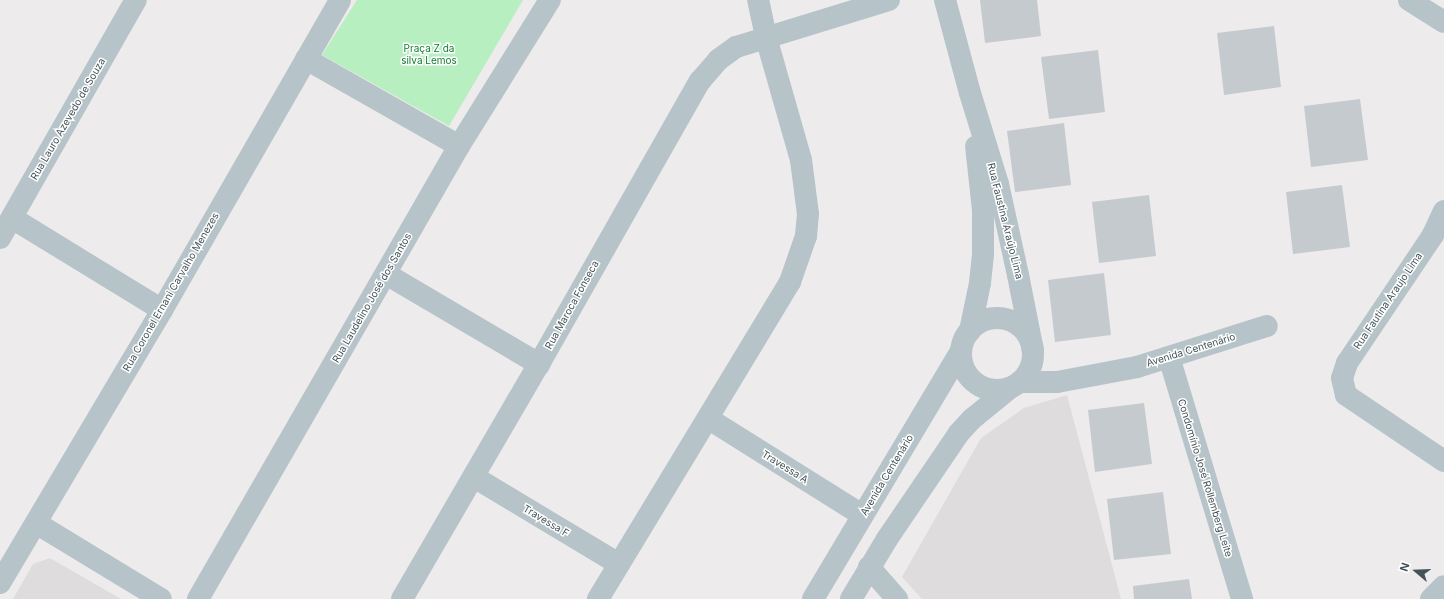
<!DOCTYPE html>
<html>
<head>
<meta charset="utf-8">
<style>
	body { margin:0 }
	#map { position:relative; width:1444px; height:599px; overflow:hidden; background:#eeebec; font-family:Inter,sans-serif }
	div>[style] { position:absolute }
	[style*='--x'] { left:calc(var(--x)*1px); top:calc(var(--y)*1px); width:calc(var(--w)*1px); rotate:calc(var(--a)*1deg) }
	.education>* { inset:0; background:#dfdcde }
	.green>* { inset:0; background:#b7efc1 }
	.building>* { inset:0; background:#c5cacf }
	.minor>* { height:22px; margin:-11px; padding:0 11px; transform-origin:11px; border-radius:11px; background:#b6c4c9 }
	.minor>.ring { margin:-11px; padding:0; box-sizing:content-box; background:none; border:22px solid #b6c4c9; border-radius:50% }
	span { translate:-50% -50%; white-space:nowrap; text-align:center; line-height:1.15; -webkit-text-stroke:3px #fff; paint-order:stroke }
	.park-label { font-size:10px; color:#147a33 }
	.street-label { font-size:10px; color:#435359 }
	.north { position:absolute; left:1396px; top:551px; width:40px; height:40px; -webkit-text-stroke:3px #fff; paint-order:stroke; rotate:289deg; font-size:11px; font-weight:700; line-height:16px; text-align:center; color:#435359 }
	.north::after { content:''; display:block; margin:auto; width:14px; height:18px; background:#435359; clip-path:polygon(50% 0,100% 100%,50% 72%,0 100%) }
</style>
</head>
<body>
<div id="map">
	<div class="education">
		<div style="clip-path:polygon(1067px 395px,1121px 599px,922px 599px,902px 577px,981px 438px,1024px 408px)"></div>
		<div style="clip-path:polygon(50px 558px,121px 599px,13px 599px,33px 564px)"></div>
	</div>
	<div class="green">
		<div style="clip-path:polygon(357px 0,523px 0,449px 126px,322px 55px)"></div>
	</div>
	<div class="building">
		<div style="clip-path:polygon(980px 0,1037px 0,1041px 36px,985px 43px)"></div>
		<div style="clip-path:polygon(1274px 26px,1281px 87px,1224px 95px,1217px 33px)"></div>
		<div style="clip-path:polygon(1098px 50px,1105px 112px,1049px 119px,1041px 57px)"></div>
		<div style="clip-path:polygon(1360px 99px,1368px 160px,1311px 167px,1304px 106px)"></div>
		<div style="clip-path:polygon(1064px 123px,1071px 185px,1015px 192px,1007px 131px)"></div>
		<div style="clip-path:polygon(1342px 185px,1350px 247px,1293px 254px,1286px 192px)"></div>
		<div style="clip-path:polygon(1149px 195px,1156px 256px,1099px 263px,1092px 202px)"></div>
		<div style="clip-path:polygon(1104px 273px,1111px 335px,1055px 342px,1048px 280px)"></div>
		<div style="clip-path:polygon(1144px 403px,1152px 464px,1095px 472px,1088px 410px)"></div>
		<div style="clip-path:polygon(1163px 492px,1171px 554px,1114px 560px,1107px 499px)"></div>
		<div style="clip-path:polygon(1189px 579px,1192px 599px,1134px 599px,1133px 586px)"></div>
	</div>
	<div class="minor">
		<div style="--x:945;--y:0;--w:96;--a:75"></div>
		<div style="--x:970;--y:93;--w:95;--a:72.9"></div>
		<div style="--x:998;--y:184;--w:93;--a:77.6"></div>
		<div style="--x:1018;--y:275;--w:77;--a:78.8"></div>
		<div style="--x:1409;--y:0;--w:41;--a:32.2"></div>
		<div style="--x:306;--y:59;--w:176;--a:29.6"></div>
		<div style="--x:1444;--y:211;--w:26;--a:115"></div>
		<div style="--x:1433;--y:235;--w:154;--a:123.9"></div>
		<div style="--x:1347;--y:363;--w:16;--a:108"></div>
		<div style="--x:1342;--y:378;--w:17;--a:77"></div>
		<div style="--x:1346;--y:395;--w:118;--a:34"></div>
		<div style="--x:12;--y:218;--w:176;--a:31.5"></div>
		<div style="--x:0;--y:238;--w:274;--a:-60.3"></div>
		<div style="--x:386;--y:274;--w:178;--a:30.5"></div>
		<div class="ring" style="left:961px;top:318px;width:50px;height:50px"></div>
		<div style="--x:970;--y:331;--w:49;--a:-78.2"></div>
		<div style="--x:980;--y:283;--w:29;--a:-84"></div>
		<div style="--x:983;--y:254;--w:44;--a:-90"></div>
		<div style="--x:983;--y:210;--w:64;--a:-96.2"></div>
		<div style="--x:1169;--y:357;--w:253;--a:73.2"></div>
		<div style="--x:1020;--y:382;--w:37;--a:0"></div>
		<div style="--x:1057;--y:382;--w:81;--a:-10.6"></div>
		<div style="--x:1137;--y:367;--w:136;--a:-17.5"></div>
		<div style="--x:709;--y:419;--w:181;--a:32.1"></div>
		<div style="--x:474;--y:477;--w:169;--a:31"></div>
		<div style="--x:36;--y:523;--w:146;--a:31.3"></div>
		<div style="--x:869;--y:567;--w:43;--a:48.8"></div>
		<div style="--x:0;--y:583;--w:317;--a:-59.3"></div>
		<div style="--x:162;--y:310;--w:357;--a:-60.1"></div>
		<div style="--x:198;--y:599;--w:523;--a:-60.05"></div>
		<div style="--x:459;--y:146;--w:172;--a:-58.1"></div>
		<div style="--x:402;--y:599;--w:272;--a:-59.8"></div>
		<div style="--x:539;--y:364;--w:326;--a:-60.4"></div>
		<div style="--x:700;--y:81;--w:28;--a:-49"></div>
		<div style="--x:718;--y:60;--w:22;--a:-36"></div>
		<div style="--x:736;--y:47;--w:160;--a:-17.1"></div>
		<div style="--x:598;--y:599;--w:371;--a:-58.8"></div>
		<div style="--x:790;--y:282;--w:49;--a:-70.8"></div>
		<div style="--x:806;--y:236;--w:22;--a:-85"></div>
		<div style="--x:808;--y:214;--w:54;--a:-97.4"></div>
		<div style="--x:801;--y:160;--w:128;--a:-105.9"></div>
		<div style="--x:766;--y:37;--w:38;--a:-102"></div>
		<div style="--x:813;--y:599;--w:289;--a:-59.2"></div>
		<div style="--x:851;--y:599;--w:70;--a:-59"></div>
		<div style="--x:887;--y:539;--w:128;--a:-55.8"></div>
		<div style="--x:959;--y:433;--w:19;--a:-47"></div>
		<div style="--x:972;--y:419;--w:49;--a:-39.2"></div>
		<div style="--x:1431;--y:599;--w:18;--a:-45"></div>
	</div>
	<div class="park-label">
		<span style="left:429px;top:54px">Praça Z da<br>silva Lemos</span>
	</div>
	<div class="street-label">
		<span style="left:68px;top:119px;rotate:-60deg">Rua Lauro Azevedo de Souza</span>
		<span style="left:1005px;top:221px;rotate:76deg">Rua Faustina Araújo Lima</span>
		<span style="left:171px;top:292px;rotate:-60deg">Rua Coronel Ernani Carvalho Menezes</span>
		<span style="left:372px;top:298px;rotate:-60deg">Rua Laudelino José dos Santos</span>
		<span style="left:1388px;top:301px;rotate:-56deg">Rua Fautina Araujo Lima</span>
		<span style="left:572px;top:305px;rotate:-61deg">Rua Maroca Fonseca</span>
		<span style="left:1191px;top:350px;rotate:-17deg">Avenida Centenário</span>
		<span style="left:785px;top:467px;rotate:32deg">Travessa A</span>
		<span style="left:887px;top:475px;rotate:-59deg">Avenida Centenário</span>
		<span style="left:1205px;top:478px;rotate:73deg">Condomínio José Rollemberg Leite</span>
		<span style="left:546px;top:521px;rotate:31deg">Travessa F</span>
	</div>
	<div class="north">N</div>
</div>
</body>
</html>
